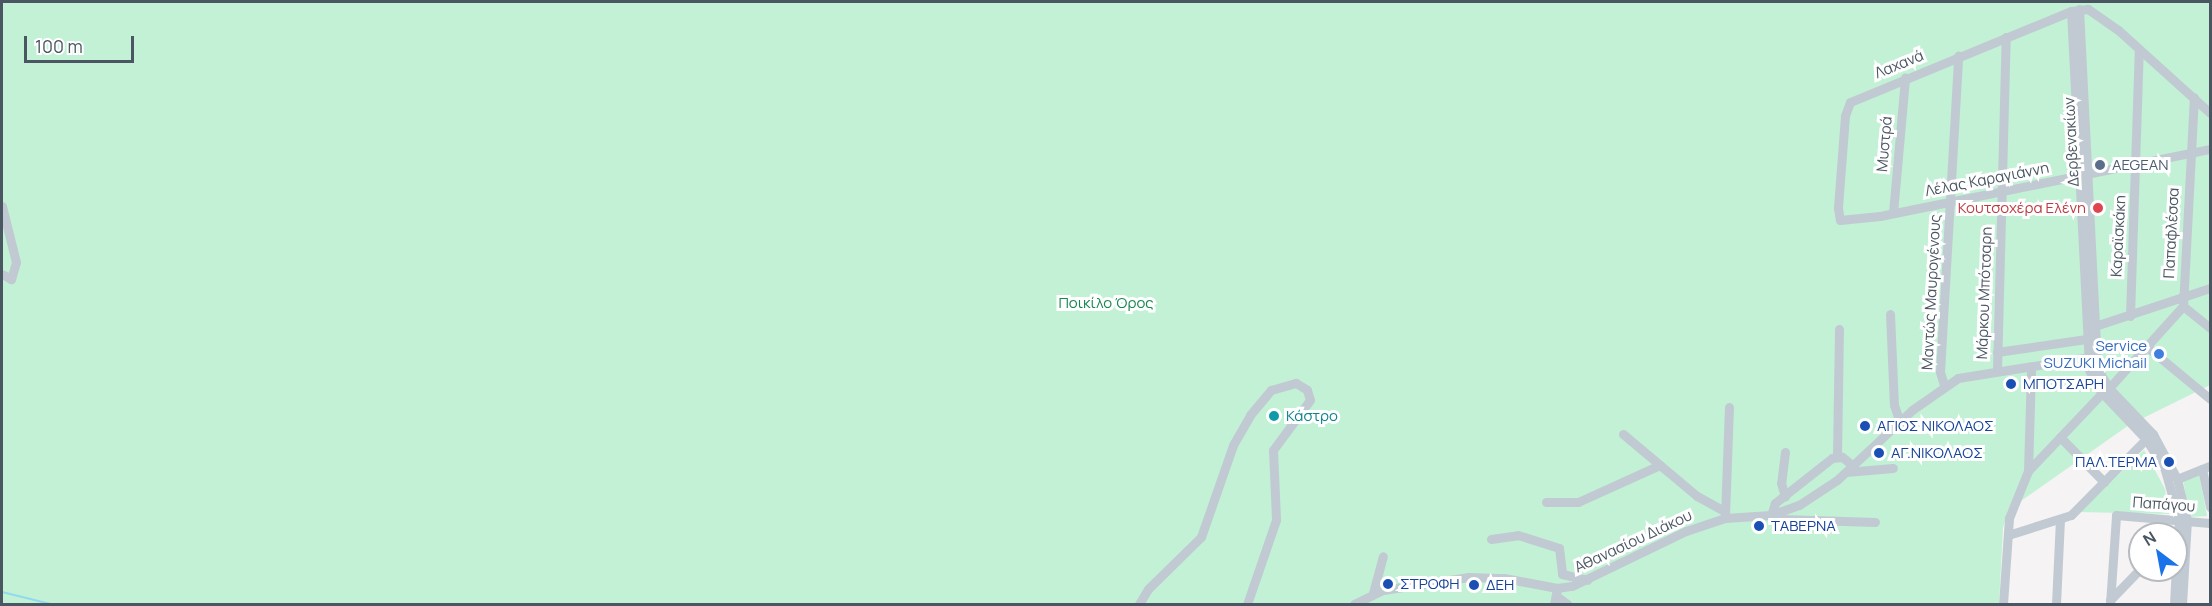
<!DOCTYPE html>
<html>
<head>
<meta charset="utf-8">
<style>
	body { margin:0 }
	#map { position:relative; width:2212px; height:606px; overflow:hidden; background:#f5f3f3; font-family:Manrope,sans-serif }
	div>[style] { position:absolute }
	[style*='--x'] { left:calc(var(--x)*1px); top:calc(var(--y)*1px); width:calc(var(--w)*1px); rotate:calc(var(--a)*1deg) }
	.green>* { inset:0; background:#c3f1d5 }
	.stream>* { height:2px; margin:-1px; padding:0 1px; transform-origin:1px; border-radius:1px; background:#90daee }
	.minor>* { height:9px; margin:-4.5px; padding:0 4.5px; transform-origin:4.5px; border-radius:4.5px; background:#c1cad2 }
	.dots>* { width:16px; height:16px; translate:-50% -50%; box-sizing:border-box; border:3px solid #fff; border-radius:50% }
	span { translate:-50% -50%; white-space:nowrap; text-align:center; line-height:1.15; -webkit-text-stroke:6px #fff; paint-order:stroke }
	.street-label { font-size:15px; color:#4a5661 }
	.service-label { font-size:15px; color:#4e5e75 }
	.left { translate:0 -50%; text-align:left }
	.health-label { font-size:15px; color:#be3a42 }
	.right { translate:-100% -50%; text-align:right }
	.park-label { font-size:15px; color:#17864f }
	.shop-label { font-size:15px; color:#366cbe }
	.transit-label { font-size:15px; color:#164399 }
	.culture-label { font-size:15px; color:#0d838f }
	.frame { position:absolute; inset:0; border:3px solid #4a5661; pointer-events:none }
	.north { position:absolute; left:2128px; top:522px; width:60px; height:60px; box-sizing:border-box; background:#fff; border:2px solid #b7bbc0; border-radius:50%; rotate:328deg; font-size:16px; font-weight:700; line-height:24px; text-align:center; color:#4a5661 }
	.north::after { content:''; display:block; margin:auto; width:21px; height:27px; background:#1a73e8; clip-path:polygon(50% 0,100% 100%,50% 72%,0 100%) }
	.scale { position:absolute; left:24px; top:36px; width:110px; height:27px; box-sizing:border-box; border:3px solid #4a5661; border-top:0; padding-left:8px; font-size:18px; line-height:21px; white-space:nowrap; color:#4a5661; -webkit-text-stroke:4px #fff; paint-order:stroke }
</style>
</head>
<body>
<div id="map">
	<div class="green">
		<div style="clip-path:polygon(2px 2px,2210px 2px,2210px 385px,2129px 425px,2008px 510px,2003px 528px,1999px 604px,2px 604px)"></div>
		<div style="clip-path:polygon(2144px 450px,2165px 489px,2169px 514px,2079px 512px)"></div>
		<div style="clip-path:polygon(2199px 474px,2207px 516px,2190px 517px,2183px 480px)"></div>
	</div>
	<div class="stream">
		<div style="--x:2;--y:592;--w:50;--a:13.8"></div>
	</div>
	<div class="minor">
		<div style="--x:2079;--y:9;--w:359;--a:87.1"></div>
		<div style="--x:2097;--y:368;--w:23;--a:59"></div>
		<div style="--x:2109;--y:388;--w:64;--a:46.3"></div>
		<div style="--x:2153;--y:434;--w:51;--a:61.9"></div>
		<div style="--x:2177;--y:479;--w:42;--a:76.3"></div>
		<div style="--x:2187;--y:520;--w:84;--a:93.4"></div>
		<div style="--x:2071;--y:11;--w:359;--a:87.1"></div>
		<div style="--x:2089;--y:370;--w:26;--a:61"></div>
		<div style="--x:2102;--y:393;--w:64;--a:46.3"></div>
		<div style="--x:2146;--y:439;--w:36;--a:58"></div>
		<div style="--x:2165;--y:470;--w:52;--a:74.4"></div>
		<div style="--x:2179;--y:520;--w:48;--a:93.6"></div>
		<div style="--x:2210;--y:113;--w:124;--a:-137.9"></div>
		<div style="--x:2118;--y:30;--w:37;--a:-145"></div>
		<div style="--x:2088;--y:9;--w:17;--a:173"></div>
		<div style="--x:2071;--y:11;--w:239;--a:157.6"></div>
		<div style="--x:1850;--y:102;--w:15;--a:110"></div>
		<div style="--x:1845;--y:116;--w:92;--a:94.4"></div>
		<div style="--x:1838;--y:208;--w:12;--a:81"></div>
		<div style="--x:1840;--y:220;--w:40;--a:-5.7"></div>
		<div style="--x:1880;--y:216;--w:337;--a:-11.5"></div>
		<div style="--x:2;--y:206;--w:58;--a:76"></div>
		<div style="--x:16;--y:262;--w:18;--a:106"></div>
		<div style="--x:11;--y:279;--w:10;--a:-151"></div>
		<div style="--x:1893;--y:213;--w:136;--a:-84.9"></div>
		<div style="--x:2183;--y:306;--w:35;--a:39"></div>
		<div style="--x:1890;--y:314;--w:91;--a:87.5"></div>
		<div style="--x:1894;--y:405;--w:18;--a:71"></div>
		<div style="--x:2130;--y:316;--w:267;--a:-88.1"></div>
		<div style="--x:2095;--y:326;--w:121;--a:-18.3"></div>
		<div style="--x:2146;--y:346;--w:83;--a:39.6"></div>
		<div style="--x:1997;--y:352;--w:97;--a:-8.3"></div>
		<div style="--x:1997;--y:370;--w:333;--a:-88.5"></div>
		<div style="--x:1944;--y:385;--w:14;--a:-107"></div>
		<div style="--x:1940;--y:372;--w:317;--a:-86.7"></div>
		<div style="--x:2109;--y:388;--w:110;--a:-47.9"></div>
		<div style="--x:2183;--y:306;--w:209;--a:-87"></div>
		<div style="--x:1623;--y:434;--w:97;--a:40"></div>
		<div style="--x:1697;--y:496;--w:31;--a:29"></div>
		<div style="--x:2060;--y:437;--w:63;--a:45.6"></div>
		<div style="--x:1785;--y:452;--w:31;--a:97"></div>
		<div style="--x:1781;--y:483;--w:14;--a:73"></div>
		<div style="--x:1837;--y:456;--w:127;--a:-89.1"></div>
		<div style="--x:1852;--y:465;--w:13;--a:-141"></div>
		<div style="--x:1842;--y:457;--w:10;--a:174"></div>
		<div style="--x:1832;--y:458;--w:73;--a:141.7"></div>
		<div style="--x:1775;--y:503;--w:13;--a:108"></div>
		<div style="--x:1771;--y:515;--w:12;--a:20"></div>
		<div style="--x:1782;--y:519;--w:93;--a:1.8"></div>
		<div style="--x:2202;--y:469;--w:39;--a:78"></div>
		<div style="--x:2028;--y:471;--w:108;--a:-46.5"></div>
		<div style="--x:1846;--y:472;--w:47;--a:-4.9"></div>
		<div style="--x:2177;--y:479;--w:35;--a:-22"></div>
		<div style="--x:1546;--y:502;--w:32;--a:0"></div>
		<div style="--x:1578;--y:502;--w:90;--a:-24.3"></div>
		<div style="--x:1725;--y:516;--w:109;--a:-87.9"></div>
		<div style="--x:2008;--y:535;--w:66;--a:-17.6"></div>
		<div style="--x:2071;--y:515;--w:107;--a:-45.4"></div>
		<div style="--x:1491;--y:539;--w:27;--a:-8"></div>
		<div style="--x:1518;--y:535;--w:43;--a:17.6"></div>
		<div style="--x:1559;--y:548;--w:26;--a:83"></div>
		<div style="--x:1562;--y:574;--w:26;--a:13"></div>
		<div style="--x:1373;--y:593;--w:38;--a:-75"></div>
		<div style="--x:1556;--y:596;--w:14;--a:36"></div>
		<div style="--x:2110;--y:600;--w:43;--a:-45.9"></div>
		<div style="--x:1139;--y:604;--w:17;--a:-59"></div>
		<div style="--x:1148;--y:589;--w:74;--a:-44.5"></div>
		<div style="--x:1201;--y:537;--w:97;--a:-70.8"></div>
		<div style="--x:1233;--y:445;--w:34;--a:-60"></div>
		<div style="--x:1250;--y:415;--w:33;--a:-50"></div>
		<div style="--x:1271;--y:390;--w:26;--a:-16"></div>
		<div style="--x:1296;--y:383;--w:13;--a:32"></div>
		<div style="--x:1307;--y:390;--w:10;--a:73"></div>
		<div style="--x:1310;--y:400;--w:62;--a:126.5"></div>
		<div style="--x:1273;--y:450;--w:70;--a:87.5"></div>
		<div style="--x:1276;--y:520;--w:89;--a:109"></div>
		<div style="--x:1354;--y:604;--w:32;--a:-26"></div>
		<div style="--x:1383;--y:590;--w:87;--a:-8.6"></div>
		<div style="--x:1469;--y:577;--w:35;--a:2"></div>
		<div style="--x:1504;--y:578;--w:54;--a:10.7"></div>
		<div style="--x:1557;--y:588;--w:15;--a:-8"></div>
		<div style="--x:1572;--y:586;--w:127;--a:-25.8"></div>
		<div style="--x:1686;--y:531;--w:41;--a:-18.4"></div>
		<div style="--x:1725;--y:518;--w:46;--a:-3.7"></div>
		<div style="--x:1771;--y:515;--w:30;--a:-20"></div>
		<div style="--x:1799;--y:505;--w:45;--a:-33.3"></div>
		<div style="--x:1837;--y:480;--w:103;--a:-43"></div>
		<div style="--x:1912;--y:410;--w:56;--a:-34.8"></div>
		<div style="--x:1958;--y:378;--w:140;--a:-9.1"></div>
		<div style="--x:1554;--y:604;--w:16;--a:-79"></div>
		<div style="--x:2003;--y:604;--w:86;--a:-86"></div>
		<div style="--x:2009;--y:518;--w:51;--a:-68"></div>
		<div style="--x:2028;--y:471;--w:104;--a:-88.3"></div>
		<div style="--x:2056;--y:604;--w:85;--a:-87.3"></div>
		<div style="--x:2110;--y:604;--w:89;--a:-86.1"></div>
		<div style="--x:2116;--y:515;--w:94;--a:4.9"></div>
		<div style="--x:2174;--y:604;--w:34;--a:-87"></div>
	</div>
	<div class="dots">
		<div style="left:2100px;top:165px;background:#5c6f8a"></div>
		<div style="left:2098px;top:208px;background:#e0444e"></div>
		<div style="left:2159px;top:354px;background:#3f7fe0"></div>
		<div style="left:2011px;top:384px;background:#1a4fb4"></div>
		<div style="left:1274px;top:416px;background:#0f9aa8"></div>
		<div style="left:1865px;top:426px;background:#1a4fb4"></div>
		<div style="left:1879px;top:453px;background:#1a4fb4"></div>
		<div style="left:2169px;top:462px;background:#1a4fb4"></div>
		<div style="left:1759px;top:526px;background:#1a4fb4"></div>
		<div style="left:1388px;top:584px;background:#1a4fb4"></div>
		<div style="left:1474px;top:585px;background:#1a4fb4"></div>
	</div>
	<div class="street-label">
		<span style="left:1899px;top:64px;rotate:-22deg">Λαχανά</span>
		<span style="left:2071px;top:142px;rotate:-93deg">Δερβενακίων</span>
		<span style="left:1884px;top:144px;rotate:-85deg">Μυστρά</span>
		<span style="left:1987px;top:179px;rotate:-11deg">Λέλας Καραγιάννη</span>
		<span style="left:2171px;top:233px;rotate:-87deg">Παπαφλέσσα</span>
		<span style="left:2118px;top:236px;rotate:-87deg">Καραϊσκάκη</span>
		<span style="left:1931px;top:292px;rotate:-87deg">Μαντώς Μαυρογένους</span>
		<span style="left:1984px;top:293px;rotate:-88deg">Μάρκου Μπότσαρη</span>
		<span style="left:2164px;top:504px;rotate:4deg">Παπάγου</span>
		<span style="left:1633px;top:541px;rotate:-25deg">Αθανασίου Διάκου</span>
	</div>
	<div class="service-label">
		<span class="left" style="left:2112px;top:165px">AEGEAN</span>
	</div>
	<div class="health-label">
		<span class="right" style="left:2086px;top:208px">Κουτσοχέρα Ελένη</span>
	</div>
	<div class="park-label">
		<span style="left:1106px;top:303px">Ποικίλο Όρος</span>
	</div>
	<div class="shop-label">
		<span class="right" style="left:2147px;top:354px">Service<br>SUZUKI Michail</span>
	</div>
	<div class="transit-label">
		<span class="left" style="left:2023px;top:384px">ΜΠΟΤΣΑΡΗ</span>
		<span class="left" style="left:1877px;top:426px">ΑΓΙΟΣ ΝΙΚΟΛΑΟΣ</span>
		<span class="left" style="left:1891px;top:453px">ΑΓ.ΝΙΚΟΛΑΟΣ</span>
		<span class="right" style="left:2157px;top:462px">ΠΑΛ.ΤΕΡΜΑ</span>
		<span class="left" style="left:1771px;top:526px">ΤΑΒΕΡΝΑ</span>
		<span class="left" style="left:1400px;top:584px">ΣΤΡΟΦΗ</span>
		<span class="left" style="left:1486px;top:585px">ΔΕΗ</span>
	</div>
	<div class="culture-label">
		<span class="left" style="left:1286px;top:416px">Κάστρο</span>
	</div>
	<div class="frame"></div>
	<div class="north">N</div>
	<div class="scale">100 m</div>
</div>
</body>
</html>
